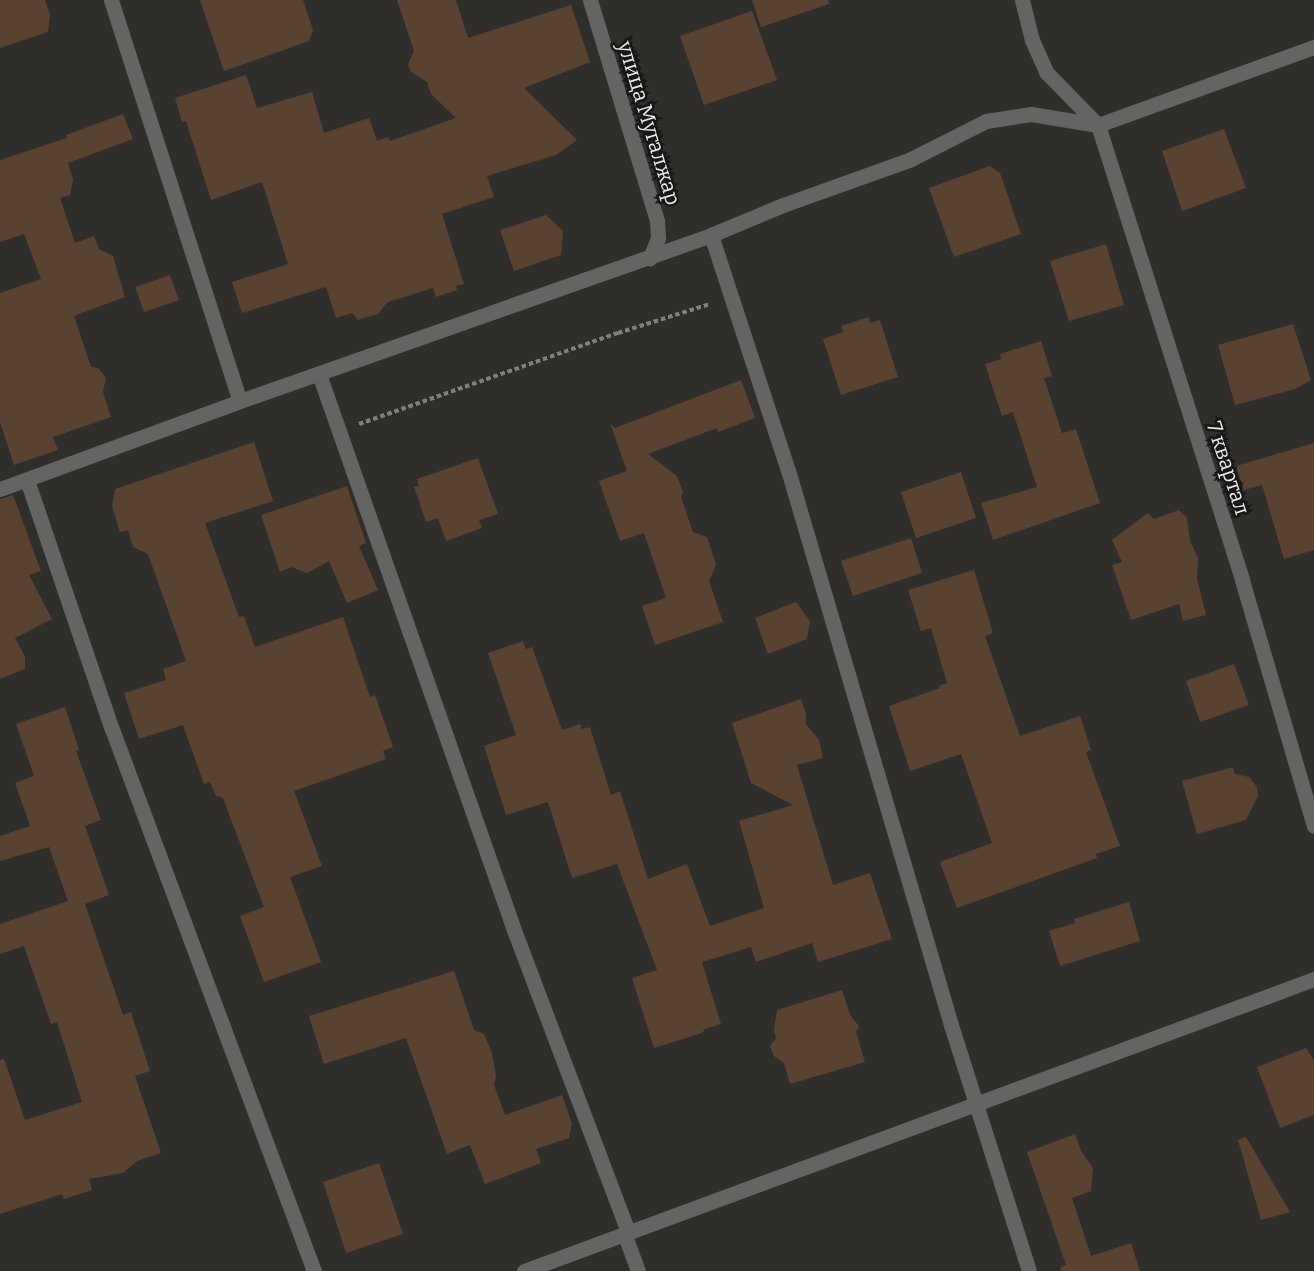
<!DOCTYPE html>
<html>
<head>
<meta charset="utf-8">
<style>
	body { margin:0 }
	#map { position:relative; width:1314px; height:1271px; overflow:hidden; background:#302e2b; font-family:Bitter,serif }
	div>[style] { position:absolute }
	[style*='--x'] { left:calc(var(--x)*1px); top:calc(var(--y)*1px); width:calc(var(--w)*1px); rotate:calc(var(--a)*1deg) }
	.building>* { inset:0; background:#594230 }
	.path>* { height:4px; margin-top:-2px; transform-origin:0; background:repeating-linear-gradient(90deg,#82807e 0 4.5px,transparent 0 7.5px) }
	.minor>* { height:15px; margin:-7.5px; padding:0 7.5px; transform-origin:7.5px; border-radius:7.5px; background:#656462 }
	span { translate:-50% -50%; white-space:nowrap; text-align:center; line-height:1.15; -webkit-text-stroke:5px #181715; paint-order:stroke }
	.street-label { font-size:21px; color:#eae8e6 }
</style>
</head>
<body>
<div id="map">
	<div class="building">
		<div style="clip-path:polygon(0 0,45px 0,50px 15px,48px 32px,0 48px)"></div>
		<div style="clip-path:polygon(200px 0,303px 0,313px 30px,309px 41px,224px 71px)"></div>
		<div style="clip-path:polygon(397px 0,456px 0,468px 38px,571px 5px,590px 62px,524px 88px,577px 140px,556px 155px,487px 176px,494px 197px,442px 214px,464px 284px,456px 286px,457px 290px,436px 297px,433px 288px,388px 302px,378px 314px,358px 320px,352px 313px,336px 318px,326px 287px,242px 313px,232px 282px,288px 264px,262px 182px,211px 200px,186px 121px,182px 122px,175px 98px,246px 75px,257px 108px,312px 92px,324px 133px,369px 118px,377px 141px,388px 137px,390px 141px,456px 118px,431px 94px,427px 82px,411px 72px,408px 64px,414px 51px)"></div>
		<div style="clip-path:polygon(752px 0,828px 0,829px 4px,761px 27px)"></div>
		<div style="clip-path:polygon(752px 11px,777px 80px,704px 105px,680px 36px)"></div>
		<div style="clip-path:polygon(123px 114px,133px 139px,68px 163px,73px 179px,70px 195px,60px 198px,75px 243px,94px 236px,99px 249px,113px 256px,125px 297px,74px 316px,91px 367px,98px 368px,106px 378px,103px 392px,111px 417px,53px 437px,58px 450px,14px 465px,0 422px,0 293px,41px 279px,24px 234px,0 242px,0 160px,67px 138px,66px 135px)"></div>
		<div style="clip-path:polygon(1224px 129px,1246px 188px,1182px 211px,1162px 151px)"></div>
		<div style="clip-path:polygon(990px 166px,1000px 173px,1021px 234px,954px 257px,929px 188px)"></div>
		<div style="clip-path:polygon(546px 215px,563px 231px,561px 255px,514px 271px,500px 230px)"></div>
		<div style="clip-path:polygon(1106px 244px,1124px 305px,1069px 321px,1050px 261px)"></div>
		<div style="clip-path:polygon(170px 275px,179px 300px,144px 312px,135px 287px)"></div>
		<div style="clip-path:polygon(869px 317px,870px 323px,880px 320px,898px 377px,841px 395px,823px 339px,843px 332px,841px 326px)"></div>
		<div style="clip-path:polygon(1293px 324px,1311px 380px,1295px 389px,1235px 405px,1218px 345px)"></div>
		<div style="clip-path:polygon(1041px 341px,1052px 376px,1044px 378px,1062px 433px,1076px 429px,1100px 503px,993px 540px,981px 503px,1037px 487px,1013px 412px,1002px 416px,985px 364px,1001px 359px,1000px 354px)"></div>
		<div style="clip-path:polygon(741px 380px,755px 418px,718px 432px,717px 428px,648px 454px,677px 476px,683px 492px,681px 497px,693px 532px,707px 537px,716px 565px,709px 581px,723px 622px,655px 645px,642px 606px,666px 598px,644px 533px,620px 541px,599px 481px,627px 471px,610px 423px,615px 428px)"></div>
		<div style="clip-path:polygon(254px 442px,273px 501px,205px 523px,239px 617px,244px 616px,255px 647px,343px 617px,370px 697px,375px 695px,393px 747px,383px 751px,386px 759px,294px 791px,322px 866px,290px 877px,321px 962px,264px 982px,240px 916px,264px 907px,223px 798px,216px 796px,210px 782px,204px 784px,183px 725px,139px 739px,124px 693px,166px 680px,163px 669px,186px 661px,148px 554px,133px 547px,128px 530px,120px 532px,112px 506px,115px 489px)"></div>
		<div style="clip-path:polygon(1314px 443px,1314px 550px,1284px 559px,1262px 485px,1244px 490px,1236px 466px)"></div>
		<div style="clip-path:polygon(478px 458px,498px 514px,479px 520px,482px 528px,446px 541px,438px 518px,426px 522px,414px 487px,419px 486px,417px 479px)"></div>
		<div style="clip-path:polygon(961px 472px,976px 518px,916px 538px,901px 492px)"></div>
		<div style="clip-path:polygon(347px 486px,366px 543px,359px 546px,378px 590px,347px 603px,329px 561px,307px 573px,291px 567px,280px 572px,261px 515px)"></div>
		<div style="clip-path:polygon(13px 495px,41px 571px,29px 575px,52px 619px,15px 638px,25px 657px,25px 669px,0 679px,0 499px)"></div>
		<div style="clip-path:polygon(1179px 510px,1187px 518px,1190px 541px,1198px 558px,1197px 579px,1206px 615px,1183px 621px,1179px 604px,1131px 620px,1112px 565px,1122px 562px,1112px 540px,1148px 513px,1154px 519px)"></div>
		<div style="clip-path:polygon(911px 538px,922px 573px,853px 596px,841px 561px)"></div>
		<div style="clip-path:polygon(974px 570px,993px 633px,985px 636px,1020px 736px,1080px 716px,1091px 750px,1086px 752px,1120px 846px,1096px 854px,1097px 858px,957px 908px,940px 862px,992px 843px,961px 754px,910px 771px,889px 706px,940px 688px,939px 686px,947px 683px,931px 628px,921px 631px,908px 590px)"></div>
		<div style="clip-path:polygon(796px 602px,810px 621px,807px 639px,768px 654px,755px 618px)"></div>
		<div style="clip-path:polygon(523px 641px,526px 649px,532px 647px,562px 730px,580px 724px,582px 729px,590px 727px,611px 795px,620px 791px,648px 879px,687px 864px,710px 926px,764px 908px,739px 821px,793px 805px,751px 783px,732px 723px,801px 699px,806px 714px,806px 724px,819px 740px,823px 758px,797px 765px,833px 885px,870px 873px,892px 939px,818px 962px,812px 943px,756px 962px,751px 947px,702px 962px,721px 1024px,705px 1029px,702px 1033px,654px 1048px,632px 978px,657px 970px,617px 864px,572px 878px,548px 802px,506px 815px,484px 746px,516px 735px,488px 653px)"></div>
		<div style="clip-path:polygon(1234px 664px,1249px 705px,1200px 722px,1186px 681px)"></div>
		<div style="clip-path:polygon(65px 707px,79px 750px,76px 751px,101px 820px,85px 826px,109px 895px,85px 904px,123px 1015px,131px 1012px,150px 1071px,135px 1076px,161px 1153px,137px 1161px,123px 1173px,89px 1179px,92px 1190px,64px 1199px,62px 1194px,0 1214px,0 1060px,4px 1059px,25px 1120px,82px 1102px,57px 1022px,51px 1024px,24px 946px,0 954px,0 924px,68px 901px,49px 847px,0 861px,0 836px,30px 826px,15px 783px,34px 776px,16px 724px)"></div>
		<div style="clip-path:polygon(1233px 767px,1235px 774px,1249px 777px,1257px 787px,1258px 796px,1246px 820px,1197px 834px,1182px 781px)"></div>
		<div style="clip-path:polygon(1129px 902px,1140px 941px,1060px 966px,1049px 931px,1075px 923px,1074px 919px)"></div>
		<div style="clip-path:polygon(454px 971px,474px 1030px,484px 1034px,492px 1053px,496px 1076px,494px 1085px,505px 1115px,562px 1095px,572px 1124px,569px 1138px,536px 1149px,541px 1163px,485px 1184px,470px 1145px,447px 1154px,406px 1038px,324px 1064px,309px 1016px)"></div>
		<div style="clip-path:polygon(842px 990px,850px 1015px,859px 1026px,856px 1032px,865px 1062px,790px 1084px,784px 1063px,774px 1056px,770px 1046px,776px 1038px,774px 1030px,777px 1010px)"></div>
		<div style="clip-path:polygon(1306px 1048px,1314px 1060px,1314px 1115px,1280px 1128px,1257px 1067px)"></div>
		<div style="clip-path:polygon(1075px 1134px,1081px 1151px,1093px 1168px,1091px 1191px,1072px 1198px,1091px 1256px,1131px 1243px,1140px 1271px,1061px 1271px,1060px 1267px,1066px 1265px,1027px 1152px)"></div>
		<div style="clip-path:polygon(1246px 1137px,1290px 1212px,1261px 1220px,1238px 1140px)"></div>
		<div style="clip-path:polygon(379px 1163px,403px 1234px,346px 1253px,323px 1182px)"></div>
	</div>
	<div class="path">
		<div style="--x:359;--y:424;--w:275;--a:-19.4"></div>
		<div style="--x:618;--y:333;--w:96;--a:-17.5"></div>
	</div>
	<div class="minor">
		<div style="--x:111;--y:0;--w:421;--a:72.2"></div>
		<div style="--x:590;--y:0;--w:230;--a:73.1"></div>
		<div style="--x:657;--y:220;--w:18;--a:87"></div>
		<div style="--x:658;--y:238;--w:22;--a:112"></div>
		<div style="--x:1022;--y:0;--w:41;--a:76"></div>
		<div style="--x:1032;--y:40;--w:36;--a:66"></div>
		<div style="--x:1047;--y:73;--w:73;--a:45.6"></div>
		<div style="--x:1098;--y:125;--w:477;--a:72.4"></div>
		<div style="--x:1242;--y:580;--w:256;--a:73.7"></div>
		<div style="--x:711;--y:235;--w:78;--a:-22.6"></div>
		<div style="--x:783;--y:205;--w:134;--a:-19.7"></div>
		<div style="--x:909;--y:160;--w:86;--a:-26.9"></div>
		<div style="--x:986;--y:121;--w:46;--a:-8.8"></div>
		<div style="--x:1031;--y:114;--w:68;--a:9.3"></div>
		<div style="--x:1098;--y:125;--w:230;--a:-19.9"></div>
		<div style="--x:319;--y:374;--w:589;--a:70.67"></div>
		<div style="--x:514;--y:930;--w:322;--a:69.3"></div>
		<div style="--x:27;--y:480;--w:263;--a:71.2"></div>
		<div style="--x:112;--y:729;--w:578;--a:69.56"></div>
		<div style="--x:0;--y:489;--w:256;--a:-20.1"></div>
		<div style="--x:240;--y:401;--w:499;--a:-19.4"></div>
		<div style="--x:711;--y:235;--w:247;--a:71.9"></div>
		<div style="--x:788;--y:470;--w:578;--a:73.63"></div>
		<div style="--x:951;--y:1025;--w:258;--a:72.4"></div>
		<div style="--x:624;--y:1233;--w:40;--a:69.8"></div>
		<div style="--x:524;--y:1271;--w:842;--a:-20.29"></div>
	</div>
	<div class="street-label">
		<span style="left:649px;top:123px;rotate:73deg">улица Мугалжар</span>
		<span style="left:1228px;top:468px;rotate:72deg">7 квартал</span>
	</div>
</div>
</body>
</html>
